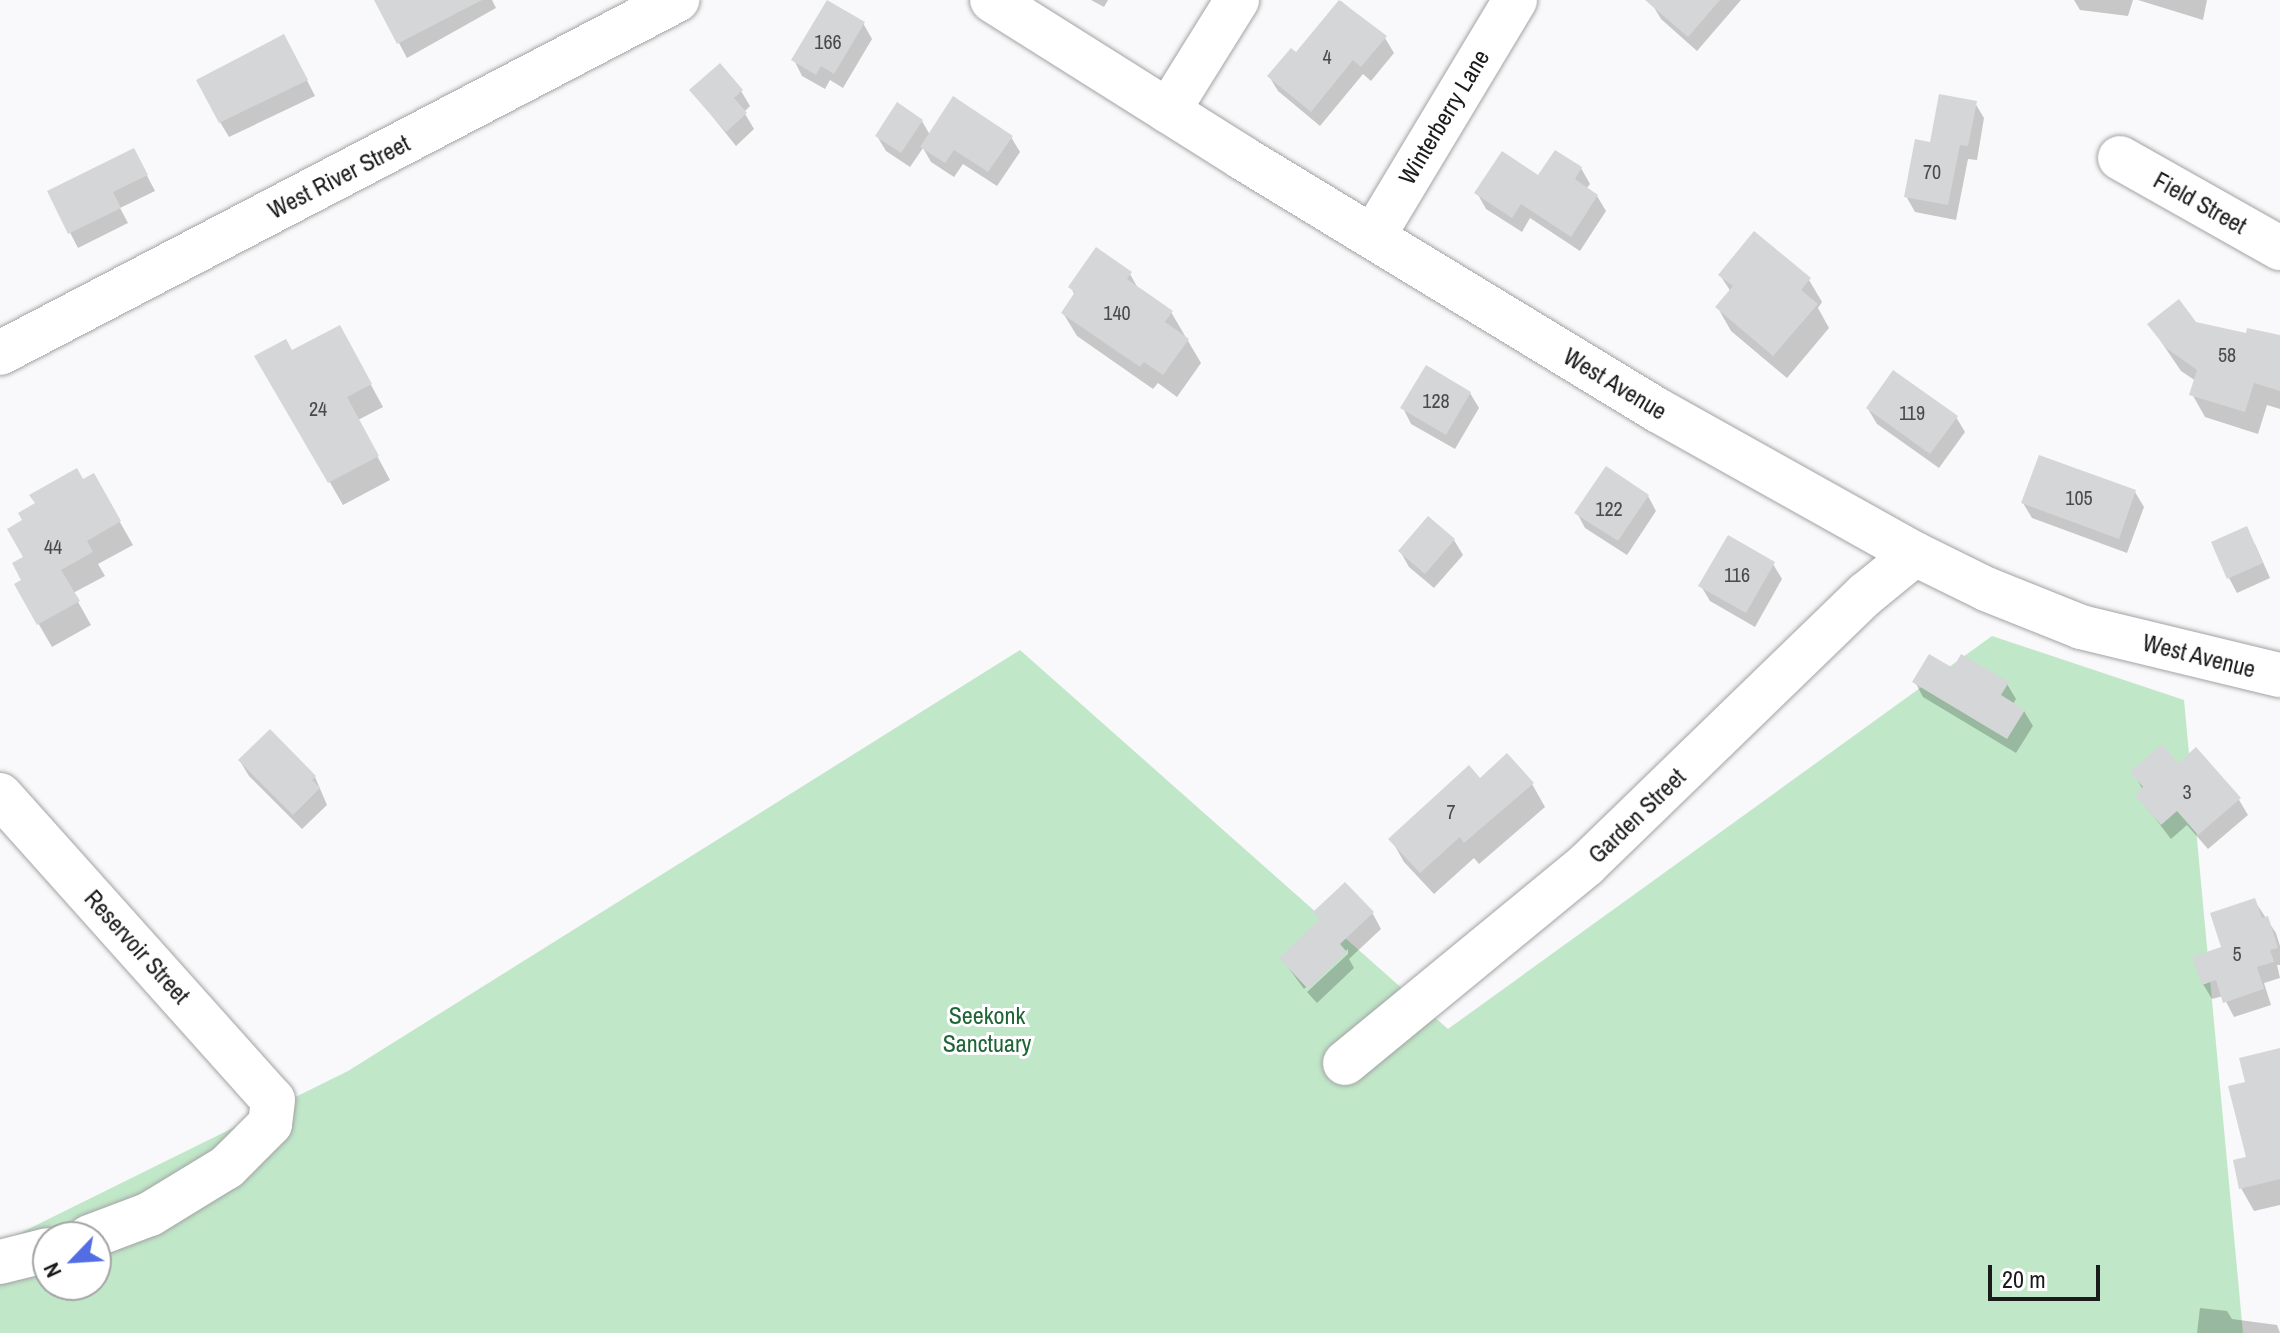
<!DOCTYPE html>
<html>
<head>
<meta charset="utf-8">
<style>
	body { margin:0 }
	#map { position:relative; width:2280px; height:1333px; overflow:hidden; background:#f9f9fb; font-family:"Archivo Narrow",sans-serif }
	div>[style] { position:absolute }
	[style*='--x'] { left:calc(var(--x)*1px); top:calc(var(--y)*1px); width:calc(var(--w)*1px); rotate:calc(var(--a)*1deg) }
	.green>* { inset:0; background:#c0e7c8 }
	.shadow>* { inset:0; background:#0003 }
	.building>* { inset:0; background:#d5d6d7 }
	.roads { filter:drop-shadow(0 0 2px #a3a3a4) drop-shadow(0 0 2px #a3a3a4) }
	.minor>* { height:44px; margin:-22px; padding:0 22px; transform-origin:22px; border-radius:22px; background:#fff }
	span { translate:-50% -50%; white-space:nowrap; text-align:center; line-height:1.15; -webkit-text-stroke:6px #fff; paint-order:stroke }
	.number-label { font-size:20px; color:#4a4a4b }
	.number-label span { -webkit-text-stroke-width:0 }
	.street-label { font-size:24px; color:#1b1b1c }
	.park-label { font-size:24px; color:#1f6436 }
	.north { position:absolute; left:32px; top:1221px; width:80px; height:80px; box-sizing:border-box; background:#fff; border:2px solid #a4a4a4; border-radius:50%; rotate:245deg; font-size:22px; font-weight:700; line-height:32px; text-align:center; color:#1b1b1c }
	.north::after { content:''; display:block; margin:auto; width:28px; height:36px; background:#536ee3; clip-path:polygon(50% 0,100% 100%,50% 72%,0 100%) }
	.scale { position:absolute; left:1988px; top:1265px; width:112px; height:36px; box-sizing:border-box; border:4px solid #1b1b1c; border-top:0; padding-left:10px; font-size:24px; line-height:28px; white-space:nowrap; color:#1b1b1c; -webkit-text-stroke:6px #fff; paint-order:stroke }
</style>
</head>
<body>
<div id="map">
	<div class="green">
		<div style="clip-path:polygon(evenodd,1992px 636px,2184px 700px,2243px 1333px,0 1333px,0 1243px,348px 1071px,1020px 650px,1448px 1029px,1992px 636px,48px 1237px,96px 1237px,96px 1285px,48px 1285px,48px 1237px)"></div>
	</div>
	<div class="shadow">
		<div style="clip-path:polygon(380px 0,492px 0,496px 8px,407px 58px,377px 2px)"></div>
		<div style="clip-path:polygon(1091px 0,1108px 0,1104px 7px)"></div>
		<div style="clip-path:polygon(1656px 0,1741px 0,1697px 51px,1661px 19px,1652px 4px)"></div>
		<div style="clip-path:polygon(2074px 0,2133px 0,2128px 16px,2080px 10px)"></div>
		<div style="clip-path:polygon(2138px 0,2207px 0,2203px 20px)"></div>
		<div style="clip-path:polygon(1341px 1px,1385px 38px,1394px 53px,1371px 81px,1363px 74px,1320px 126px,1278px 91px,1269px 76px,1296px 55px)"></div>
		<div style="clip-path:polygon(863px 23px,872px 39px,843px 88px,830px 80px,825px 89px,802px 76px,794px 60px)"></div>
		<div style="clip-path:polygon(292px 51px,315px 96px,229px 137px,220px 122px)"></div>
		<div style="clip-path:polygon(692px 91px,741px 91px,750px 106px,744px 112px,754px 129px,736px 146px)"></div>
		<div style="clip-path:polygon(1975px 103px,1984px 118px,1977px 160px,1968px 159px,1956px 220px,1915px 212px,1906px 196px,1931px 144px)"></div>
		<div style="clip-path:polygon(922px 121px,930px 135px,1011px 137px,1020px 152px,997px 186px,963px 164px,954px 177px,931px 162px,923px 148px,910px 167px,886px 151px,877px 136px)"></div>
		<div style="clip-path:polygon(142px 166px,155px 191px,120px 208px,128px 223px,78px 248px,49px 192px)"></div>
		<div style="clip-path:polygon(1581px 168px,1590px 184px,1586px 189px,1597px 196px,1606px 211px,1580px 251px,1530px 218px,1522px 232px,1486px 209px,1477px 193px)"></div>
		<div style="clip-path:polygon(1130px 274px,1139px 290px,1171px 312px,1201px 363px,1177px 397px,1158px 383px,1153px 389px,1077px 336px,1063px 313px,1075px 296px,1071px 287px)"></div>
		<div style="clip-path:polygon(1720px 275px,1809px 280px,1822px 302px,1818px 308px,1829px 328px,1787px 378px,1731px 331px,1718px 308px,1731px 292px)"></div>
		<div style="clip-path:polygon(2149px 324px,2280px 343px,2280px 409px,2267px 405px,2258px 434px,2205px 417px,2192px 394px,2196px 381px,2181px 371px)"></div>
		<div style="clip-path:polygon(352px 350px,383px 407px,358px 420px,390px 480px,343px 505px,257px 356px)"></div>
		<div style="clip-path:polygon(1470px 393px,1479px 408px,1455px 449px,1411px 424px,1403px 408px)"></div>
		<div style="clip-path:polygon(1868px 409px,1956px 417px,1965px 432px,1939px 468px,1877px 424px)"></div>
		<div style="clip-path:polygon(93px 475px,133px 545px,98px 564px,105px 576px,73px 593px,91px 625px,52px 647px,16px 585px,24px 581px,25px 558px,82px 481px)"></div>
		<div style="clip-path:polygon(2135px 492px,2144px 507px,2127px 553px,2032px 518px,2023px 503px)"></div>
		<div style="clip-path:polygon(1648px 496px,1656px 511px,1627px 555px,1585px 528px,1577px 513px)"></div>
		<div style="clip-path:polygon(1454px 540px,1463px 555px,1434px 588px,1409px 567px,1400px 551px)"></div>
		<div style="clip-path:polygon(2255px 544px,2270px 578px,2237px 593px,2229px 578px)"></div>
		<div style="clip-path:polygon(1773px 564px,1782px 579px,1755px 627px,1710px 601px,1701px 586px)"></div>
		<div style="clip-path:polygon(1915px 682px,2007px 684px,2016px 699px,2013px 704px,2024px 711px,2033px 726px,2016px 753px,1923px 697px)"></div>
		<div style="clip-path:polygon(240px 761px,315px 777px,327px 805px,302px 829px,249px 776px)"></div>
		<div style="clip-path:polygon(2133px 772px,2239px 800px,2248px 815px,2208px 849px,2187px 825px,2171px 839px,2137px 795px,2143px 790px)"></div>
		<div style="clip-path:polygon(1480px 781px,1532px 784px,1545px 807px,1479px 864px,1474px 858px,1434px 894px,1404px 862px,1391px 839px)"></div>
		<div style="clip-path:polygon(1345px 885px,1373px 914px,1381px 929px,1349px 959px,1354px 968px,1317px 1003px,1307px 992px,1348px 954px,1348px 949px,1304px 989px,1282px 959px,1321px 921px,1316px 912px)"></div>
		<div style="clip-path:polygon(2254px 900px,2276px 933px,2280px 946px,2280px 965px,2277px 965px,2280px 978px,2264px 983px,2271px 1005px,2234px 1017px,2223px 996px,2212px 999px,2203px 984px)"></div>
		<div style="clip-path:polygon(2280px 1051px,2280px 1205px,2254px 1211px,2241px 1188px,2248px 1159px,2248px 1083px)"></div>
		<div style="clip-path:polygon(2200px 1308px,2227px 1311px,2232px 1319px,2277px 1325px,2280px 1333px,2197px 1333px)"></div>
	</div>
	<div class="building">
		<div style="clip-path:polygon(374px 0,482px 0,397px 44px)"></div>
		<div style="clip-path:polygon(827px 0,865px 22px,834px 74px,821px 66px,816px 75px,791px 60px)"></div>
		<div style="clip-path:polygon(1339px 0,1387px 36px,1361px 67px,1353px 60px,1311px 112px,1267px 76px,1291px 48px,1296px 52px)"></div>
		<div style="clip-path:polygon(1645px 0,1720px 0,1688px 37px)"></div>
		<div style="clip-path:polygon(284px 34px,308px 80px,219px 123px,196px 80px)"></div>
		<div style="clip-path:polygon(720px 63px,743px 90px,734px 98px,747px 113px,726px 132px,689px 90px)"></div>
		<div style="clip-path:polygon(1939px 94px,1977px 101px,1968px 146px,1960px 145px,1948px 205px,1904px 197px,1915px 139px,1930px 142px)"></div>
		<div style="clip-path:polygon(953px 96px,1013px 136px,988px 172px,954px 150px,945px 163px,920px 147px)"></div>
		<div style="clip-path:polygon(897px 102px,923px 120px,901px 153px,875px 136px)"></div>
		<div style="clip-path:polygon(134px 148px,148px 175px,113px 192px,121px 208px,68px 234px,47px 191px)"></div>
		<div style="clip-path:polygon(1555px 150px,1582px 167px,1575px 179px,1598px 195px,1571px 237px,1521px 204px,1512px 218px,1474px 193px,1502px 151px,1538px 175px)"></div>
		<div style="clip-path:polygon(1754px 231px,1811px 278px,1801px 290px,1818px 304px,1773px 356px,1715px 307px,1733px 286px,1718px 275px)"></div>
		<div style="clip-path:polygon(1096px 247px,1132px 272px,1127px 279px,1173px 311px,1165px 322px,1189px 339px,1163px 375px,1144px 362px,1140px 367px,1061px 313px,1075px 292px,1068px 287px)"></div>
		<div style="clip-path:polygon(2179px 299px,2196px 322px,2246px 333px,2247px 328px,2280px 335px,2280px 391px,2254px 383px,2245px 412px,2189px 395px,2197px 370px,2166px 348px,2147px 324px)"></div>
		<div style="clip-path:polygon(340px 325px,372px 384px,347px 397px,379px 456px,328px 483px,254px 356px,286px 339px,292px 350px)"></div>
		<div style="clip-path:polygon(1426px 365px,1471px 392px,1446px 435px,1400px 408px)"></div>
		<div style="clip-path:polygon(1893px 370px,1958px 416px,1930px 454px,1866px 408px)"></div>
		<div style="clip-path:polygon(2039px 455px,2136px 490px,2119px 539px,2021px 503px)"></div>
		<div style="clip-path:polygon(1606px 466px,1649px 495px,1618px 541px,1574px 513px)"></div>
		<div style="clip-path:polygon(77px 468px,83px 479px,94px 473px,121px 521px,87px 541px,93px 552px,61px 570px,80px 601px,37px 625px,14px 584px,21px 580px,12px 563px,23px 557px,7px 529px,22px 520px,18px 513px,35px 503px,29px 495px)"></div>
		<div style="clip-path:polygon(1428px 516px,1455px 539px,1425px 574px,1398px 551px)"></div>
		<div style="clip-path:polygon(2247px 526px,2263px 563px,2227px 579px,2211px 542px)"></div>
		<div style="clip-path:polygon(1728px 535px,1775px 562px,1746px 613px,1698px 586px)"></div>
		<div style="clip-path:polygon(1929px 654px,1953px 668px,1961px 654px,2009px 682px,2001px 695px,2025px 710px,2007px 739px,1912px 682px)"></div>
		<div style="clip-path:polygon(270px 729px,316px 776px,312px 780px,320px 788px,293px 815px,238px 760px)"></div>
		<div style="clip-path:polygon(2162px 744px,2178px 763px,2196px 747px,2241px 798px,2198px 835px,2177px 811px,2161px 825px,2135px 795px,2143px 787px,2130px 772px)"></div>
		<div style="clip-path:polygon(1507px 753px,1534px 783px,1464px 843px,1460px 837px,1420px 873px,1388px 839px,1469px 765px,1480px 778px)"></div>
		<div style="clip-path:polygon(1345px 882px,1374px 912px,1340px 944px,1347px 952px,1308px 989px,1279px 958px,1320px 919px,1313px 912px)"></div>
		<div style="clip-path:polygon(2255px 898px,2262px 918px,2268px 916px,2278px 948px,2270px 950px,2274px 962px,2257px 967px,2264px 989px,2223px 1003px,2216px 980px,2202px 985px,2192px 957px,2221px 947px,2210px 913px)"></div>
		<div style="clip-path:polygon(2280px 1048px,2280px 1179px,2239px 1189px,2233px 1160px,2246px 1157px,2228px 1086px,2245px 1082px,2239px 1058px)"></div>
	</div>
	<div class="roads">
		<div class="minor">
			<div style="--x:992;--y:0;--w:294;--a:32.2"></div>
			<div style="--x:1241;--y:157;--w:489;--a:31.3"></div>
			<div style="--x:1659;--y:411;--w:293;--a:29.2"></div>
			<div style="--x:1915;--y:554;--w:79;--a:26.2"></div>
			<div style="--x:1986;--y:589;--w:102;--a:21.8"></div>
			<div style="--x:2081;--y:627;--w:205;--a:13.6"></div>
			<div style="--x:1168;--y:111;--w:131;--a:-58.1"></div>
			<div style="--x:2120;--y:158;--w:184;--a:29.4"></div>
			<div style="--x:1374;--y:235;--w:274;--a:-59"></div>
			<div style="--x:0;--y:353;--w:764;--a:-27.54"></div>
			<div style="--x:0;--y:795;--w:409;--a:48.2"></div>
			<div style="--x:273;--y:1100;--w:24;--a:97"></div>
			<div style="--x:270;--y:1124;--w:61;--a:135"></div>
			<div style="--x:227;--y:1167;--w:90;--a:148.6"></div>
			<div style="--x:150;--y:1214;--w:65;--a:159.3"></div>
			<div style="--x:1345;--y:1063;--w:312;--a:-39.4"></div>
			<div style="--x:1586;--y:865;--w:390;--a:-44.1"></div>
			<div style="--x:1866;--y:594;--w:63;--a:-39.2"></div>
			<div style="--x:0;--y:1262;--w:49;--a:-14"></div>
		</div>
	</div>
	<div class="number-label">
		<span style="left:828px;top:41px">166</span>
		<span style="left:1327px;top:56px">4</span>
		<span style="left:1932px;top:171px">70</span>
		<span style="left:1117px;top:312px">140</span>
		<span style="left:2227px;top:354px">58</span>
		<span style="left:1436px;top:400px">128</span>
		<span style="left:318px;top:408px">24</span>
		<span style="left:1912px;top:412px">119</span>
		<span style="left:2079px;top:497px">105</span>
		<span style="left:1609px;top:508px">122</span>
		<span style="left:53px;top:546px">44</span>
		<span style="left:1737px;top:574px">116</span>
		<span style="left:2187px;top:791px">3</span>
		<span style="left:1451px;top:811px">7</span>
		<span style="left:2237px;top:953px">5</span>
	</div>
	<div class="street-label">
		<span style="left:1444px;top:117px;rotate:-59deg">Winterberry Lane</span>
		<span style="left:339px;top:177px;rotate:-27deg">West River Street</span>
		<span style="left:2200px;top:203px;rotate:29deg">Field Street</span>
		<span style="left:1615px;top:384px;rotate:31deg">West Avenue</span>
		<span style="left:2199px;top:656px;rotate:14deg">West Avenue</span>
		<span style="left:1637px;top:816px;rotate:-44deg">Garden Street</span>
		<span style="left:137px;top:947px;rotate:48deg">Reservoir Street</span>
	</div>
	<div class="park-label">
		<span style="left:987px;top:1030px">Seekonk<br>Sanctuary</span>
	</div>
	<div class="north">N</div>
	<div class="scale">20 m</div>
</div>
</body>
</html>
